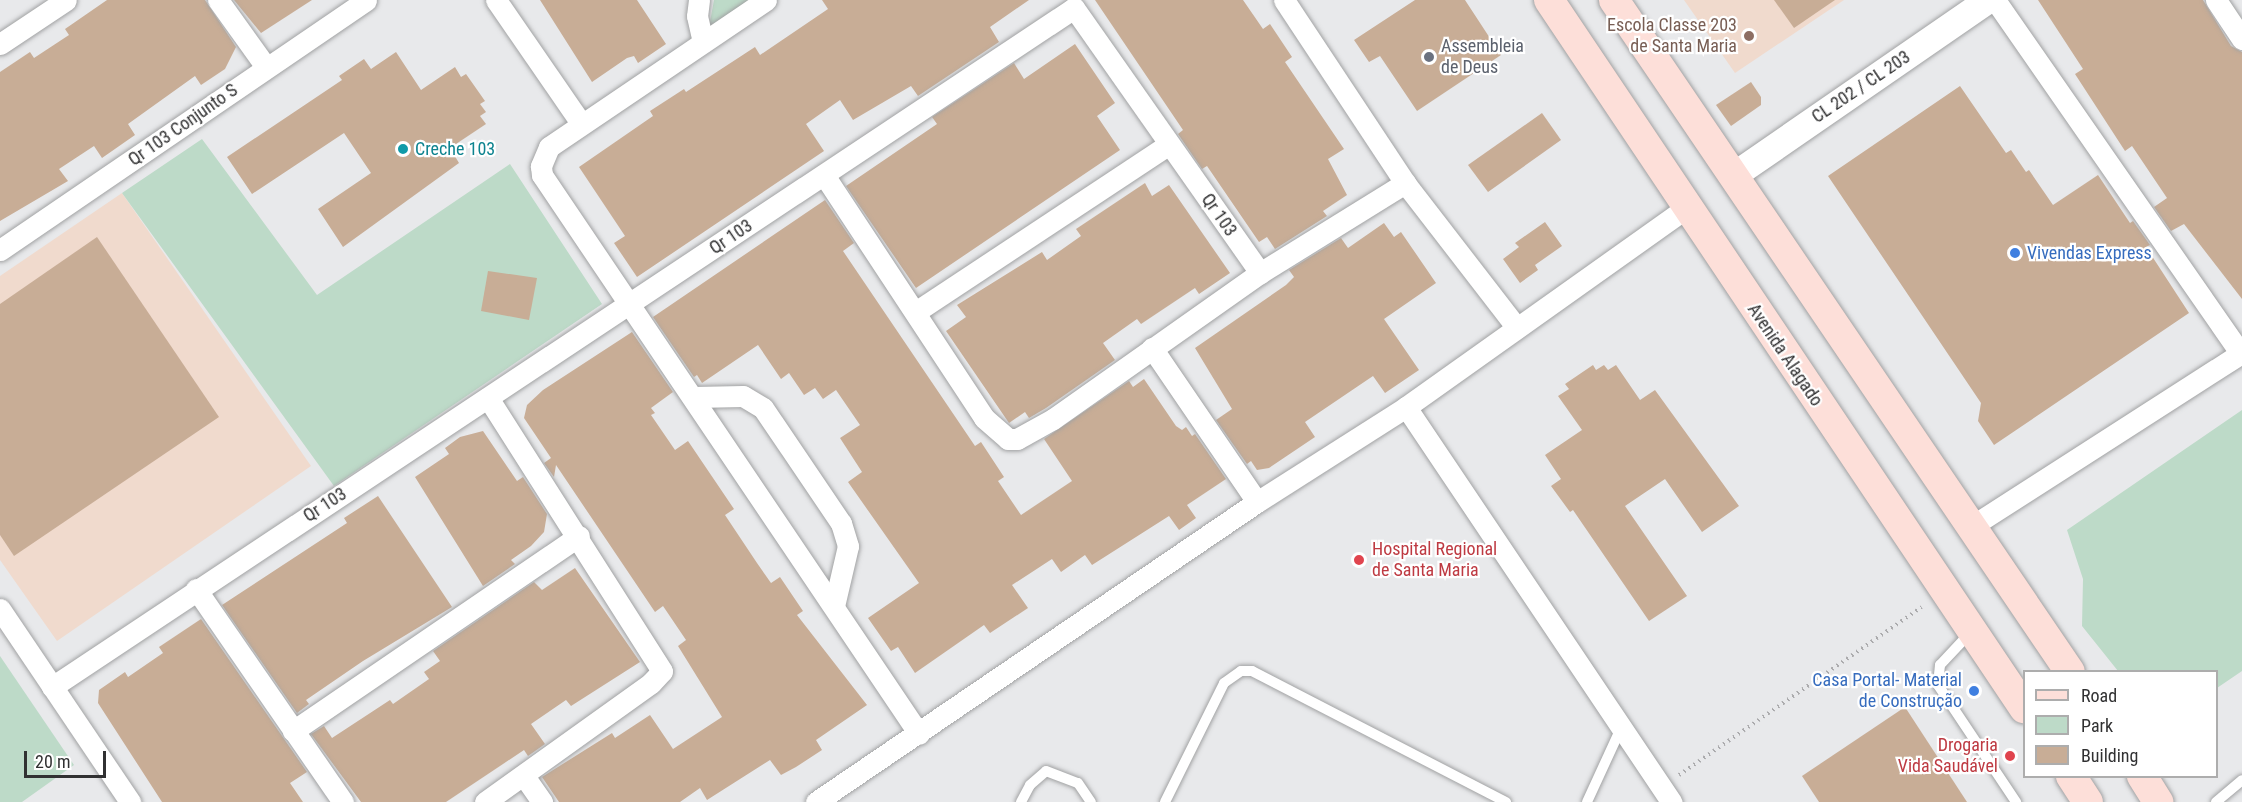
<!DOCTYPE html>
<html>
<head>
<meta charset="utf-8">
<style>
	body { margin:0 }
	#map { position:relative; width:2242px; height:802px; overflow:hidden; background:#e8e9eb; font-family:"Roboto Condensed",sans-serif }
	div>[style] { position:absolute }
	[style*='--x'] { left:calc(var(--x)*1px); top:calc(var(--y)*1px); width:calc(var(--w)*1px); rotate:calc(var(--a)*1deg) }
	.industrial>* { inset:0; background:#f0dacd }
	.green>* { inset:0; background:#bddac8 }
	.building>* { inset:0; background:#c8ad96 }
	.path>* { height:4px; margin-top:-2px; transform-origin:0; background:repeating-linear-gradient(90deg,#ababad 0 1.5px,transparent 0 6px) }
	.roads { filter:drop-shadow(0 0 2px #a1a2a3) drop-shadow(0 0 2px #a1a2a3) }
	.service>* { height:10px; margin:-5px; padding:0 5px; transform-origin:5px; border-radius:5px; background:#fff }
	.minor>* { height:21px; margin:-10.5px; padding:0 10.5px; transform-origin:10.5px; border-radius:10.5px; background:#fff }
	.tertiary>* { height:27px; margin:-13.5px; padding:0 13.5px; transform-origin:13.5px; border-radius:13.5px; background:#fff }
	.secondary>* { height:30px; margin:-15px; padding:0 15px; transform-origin:15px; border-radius:15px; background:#fddfd9 }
	.dots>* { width:16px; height:16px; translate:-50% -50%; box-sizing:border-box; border:3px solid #fff; border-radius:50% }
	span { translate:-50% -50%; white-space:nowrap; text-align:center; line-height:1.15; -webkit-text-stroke:4.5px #fff; paint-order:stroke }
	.education-label { font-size:18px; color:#785e54 }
	.right { translate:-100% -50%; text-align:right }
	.worship-label { font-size:18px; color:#5b616d }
	.left { translate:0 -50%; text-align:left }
	.street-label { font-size:18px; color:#313132 }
	.culture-label { font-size:18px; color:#0d838f }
	.shop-label { font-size:18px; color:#366cbe }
	.health-label { font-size:18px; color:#be3a42 }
	.legend { position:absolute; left:2023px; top:670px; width:195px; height:108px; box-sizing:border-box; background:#fff; border:2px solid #adadad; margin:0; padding:8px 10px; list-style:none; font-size:18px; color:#313132 }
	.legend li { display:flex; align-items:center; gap:12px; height:30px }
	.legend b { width:30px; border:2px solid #adadad }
	.scale { position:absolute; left:24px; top:751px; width:82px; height:27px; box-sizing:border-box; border:3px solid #313132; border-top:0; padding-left:8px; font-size:18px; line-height:21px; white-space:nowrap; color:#313132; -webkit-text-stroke:4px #fff; paint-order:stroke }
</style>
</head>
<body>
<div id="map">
	<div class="industrial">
		<div style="clip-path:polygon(1684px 0,1844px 0,1735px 73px)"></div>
		<div style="clip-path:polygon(122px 193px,311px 466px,57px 641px,0 560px,0 276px)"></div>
	</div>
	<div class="green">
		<div style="clip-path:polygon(714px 0,758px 0,708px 33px)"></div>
		<div style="clip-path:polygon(202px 139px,317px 295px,510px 164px,602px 304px,334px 486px,122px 193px)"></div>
		<div style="clip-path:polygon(2242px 410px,2242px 671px,2217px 688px,2216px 672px,2118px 671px,2082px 626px,2083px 579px,2067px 530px)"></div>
		<div style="clip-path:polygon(0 656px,74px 765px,22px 802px,0 802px)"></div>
	</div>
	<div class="building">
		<div style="clip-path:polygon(107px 0,205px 0,236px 47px,225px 69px,201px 85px,195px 76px,128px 124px,135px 135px,102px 158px,94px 146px,59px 169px,68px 181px,0 221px,0 72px,30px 52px,34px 58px,69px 35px,65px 29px)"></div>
		<div style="clip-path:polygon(234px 0,312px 0,261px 33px)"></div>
		<div style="clip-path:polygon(540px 0,637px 0,666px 44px,638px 63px,634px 56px,627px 58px,592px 82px)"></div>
		<div style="clip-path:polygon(822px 0,1029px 0,990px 27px,999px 42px,918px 96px,911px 86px,853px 120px,840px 100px,806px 124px,824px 151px,637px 277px,614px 243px,625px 236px,579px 167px,653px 116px,650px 111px,684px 89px,686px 92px,755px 47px,760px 55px,828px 9px)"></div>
		<div style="clip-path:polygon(1095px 0,1243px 0,1263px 29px,1270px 24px,1292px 57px,1285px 62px,1344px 149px,1328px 159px,1347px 195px,1323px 211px,1327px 216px,1275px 249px,1267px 237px,1259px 242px,1207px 166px,1202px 169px,1178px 134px,1183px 130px)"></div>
		<div style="clip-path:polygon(1415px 0,1465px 0,1501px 55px,1417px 111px,1380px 56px,1369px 62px,1354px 40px)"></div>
		<div style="clip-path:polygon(1774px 0,1835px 0,1794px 28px)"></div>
		<div style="clip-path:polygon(2038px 0,2203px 0,2231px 46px,2242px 52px,2242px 299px,2184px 224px,2171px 231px,2154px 207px,2167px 198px,2132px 146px,2125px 151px,2075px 74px,2083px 69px)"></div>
		<div style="clip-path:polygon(1075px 44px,1115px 103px,1097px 116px,1120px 150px,916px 288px,846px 186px,937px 124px,932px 117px,1014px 63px,1024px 79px)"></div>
		<div style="clip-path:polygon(396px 52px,421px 90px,455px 67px,461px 77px,466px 74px,485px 101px,480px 104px,486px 112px,480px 116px,486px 124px,450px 148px,459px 163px,343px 247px,318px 209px,371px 173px,344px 133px,252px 194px,227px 157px,342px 80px,339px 76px,364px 59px,371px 69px)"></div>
		<div style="clip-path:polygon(1751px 82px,1761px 97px,1761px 105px,1731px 126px,1716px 105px)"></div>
		<div style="clip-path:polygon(1960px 86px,2006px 153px,2011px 150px,2026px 172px,2029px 170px,2053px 205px,2098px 175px,2130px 223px,2133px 221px,2150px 245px,2146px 247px,2189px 313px,1994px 445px,1978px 421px,1981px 403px,1828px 176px)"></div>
		<div style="clip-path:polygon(1542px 113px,1561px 140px,1488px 192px,1468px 165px)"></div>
		<div style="clip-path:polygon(1145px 183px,1152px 196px,1169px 185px,1230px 273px,1199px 294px,1195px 288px,1141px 324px,1137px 319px,1103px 343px,1115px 360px,1046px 408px,1029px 418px,1025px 412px,1009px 423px,946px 331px,966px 317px,957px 305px,1042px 252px,1047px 260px,1081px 236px,1076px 229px)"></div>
		<div style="clip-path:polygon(825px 200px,854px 243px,843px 251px,975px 446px,981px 442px,1004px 477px,998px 481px,1021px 515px,1072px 481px,1044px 439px,1129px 381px,1133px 387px,1144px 379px,1176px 426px,1182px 430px,1186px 427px,1192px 436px,1195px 434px,1226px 479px,1187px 505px,1196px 518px,1179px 530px,1169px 516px,1092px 565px,1085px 555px,1061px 572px,1052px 559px,1012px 585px,1028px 608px,990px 633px,984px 625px,915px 673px,898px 647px,891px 651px,868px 618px,919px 583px,848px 482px,862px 472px,840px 438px,860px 425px,836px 390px,823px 399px,815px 388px,804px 395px,789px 373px,781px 379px,758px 345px,702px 383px,697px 375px,694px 377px,653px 317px)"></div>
		<div style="clip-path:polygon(1545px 222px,1562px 246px,1535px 265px,1538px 270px,1520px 283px,1503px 259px,1519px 247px,1515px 243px)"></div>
		<div style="clip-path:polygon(1384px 223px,1394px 237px,1401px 232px,1436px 283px,1384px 319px,1419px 370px,1385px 393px,1373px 376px,1305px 422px,1315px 437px,1269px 468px,1257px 470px,1251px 461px,1247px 464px,1216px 420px,1232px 409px,1195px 348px,1286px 285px,1294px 277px,1289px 270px,1341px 238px,1348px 248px)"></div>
		<div style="clip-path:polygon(97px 237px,219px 417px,14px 556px,0 535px,0 304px)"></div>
		<div style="clip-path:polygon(488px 271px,537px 278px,529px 320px,481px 311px)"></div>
		<div style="clip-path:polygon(632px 332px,673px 392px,651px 408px,655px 413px,651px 415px,675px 450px,688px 441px,734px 509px,725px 515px,757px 563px,771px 583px,780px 577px,803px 611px,797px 615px,867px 705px,816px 740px,822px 750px,796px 767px,781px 775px,770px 760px,707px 800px,700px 788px,680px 802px,559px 802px,542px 777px,612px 733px,615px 738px,650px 715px,673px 749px,722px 717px,678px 646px,686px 640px,663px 606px,655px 612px,556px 465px,554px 477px,544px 463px,551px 458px,524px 418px,527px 405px,543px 390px)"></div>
		<div style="clip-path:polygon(1593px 365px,1596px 370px,1604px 365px,1608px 370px,1616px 365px,1640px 400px,1655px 390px,1739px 506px,1702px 532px,1665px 479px,1625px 506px,1687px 596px,1649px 621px,1573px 510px,1570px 512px,1551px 486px,1561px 479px,1545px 455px,1582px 430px,1558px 396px,1569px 389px,1565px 384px)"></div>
		<div style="clip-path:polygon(483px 431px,517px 481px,523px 477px,547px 514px,544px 532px,531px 546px,511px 560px,515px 564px,483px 586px,415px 477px,449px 454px,445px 448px,460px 437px)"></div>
		<div style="clip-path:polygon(378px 496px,452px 607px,363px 661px,306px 700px,309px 704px,297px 713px,222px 605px,347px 523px,344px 518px)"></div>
		<div style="clip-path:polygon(575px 568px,640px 662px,571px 706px,566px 700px,531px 724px,545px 744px,528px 756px,524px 750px,446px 802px,361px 802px,311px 734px,324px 726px,332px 738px,390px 700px,393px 704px,429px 679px,424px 672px,440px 661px,433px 651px,534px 582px,542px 590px)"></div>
		<div style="clip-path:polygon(201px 619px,307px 772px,290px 783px,303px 802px,162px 802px,98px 703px,99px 690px,125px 672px,128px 677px,163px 653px,159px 647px)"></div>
		<div style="clip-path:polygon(1905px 707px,1967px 802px,1819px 802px,1802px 776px)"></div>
	</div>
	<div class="path">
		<div style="--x:1679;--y:775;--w:295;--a:-34.7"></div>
	</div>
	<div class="roads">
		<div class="service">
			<div style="--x:1970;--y:633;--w:44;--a:133.2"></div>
			<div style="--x:1940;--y:665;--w:20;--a:96"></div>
			<div style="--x:1938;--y:685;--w:141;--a:56.3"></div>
			<div style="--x:1021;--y:802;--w:19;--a:-62"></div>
			<div style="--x:1030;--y:785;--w:21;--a:-41"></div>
			<div style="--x:1046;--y:771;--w:34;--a:21"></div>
			<div style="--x:1078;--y:783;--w:23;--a:56"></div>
			<div style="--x:1165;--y:802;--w:133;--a:-63.6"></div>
			<div style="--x:1224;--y:683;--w:21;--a:-35"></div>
			<div style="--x:1241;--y:671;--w:11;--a:0"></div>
			<div style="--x:1252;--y:671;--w:286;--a:27.3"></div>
			<div style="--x:1587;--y:802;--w:81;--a:-65.3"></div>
			<div style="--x:2216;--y:802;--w:34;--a:-40"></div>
		</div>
		<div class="minor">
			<div style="--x:218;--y:0;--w:82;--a:54.4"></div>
			<div style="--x:496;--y:0;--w:150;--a:55.4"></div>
			<div style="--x:699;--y:0;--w:16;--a:97"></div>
			<div style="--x:697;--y:16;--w:27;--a:77"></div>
			<div style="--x:766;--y:0;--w:262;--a:145.9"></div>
			<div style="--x:549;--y:147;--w:21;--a:113"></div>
			<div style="--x:541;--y:166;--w:9;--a:84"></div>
			<div style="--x:542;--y:175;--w:674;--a:56"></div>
			<div style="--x:1284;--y:0;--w:219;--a:56.5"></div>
			<div style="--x:1405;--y:183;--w:183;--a:52.3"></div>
			<div style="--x:1995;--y:0;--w:432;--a:55.2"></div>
			<div style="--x:2216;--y:0;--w:47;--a:56.3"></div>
			<div style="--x:0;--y:44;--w:79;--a:-33.7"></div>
			<div style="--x:824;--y:175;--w:291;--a:56.6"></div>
			<div style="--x:984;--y:418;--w:32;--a:41"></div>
			<div style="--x:1008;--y:439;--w:9;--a:0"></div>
			<div style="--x:1017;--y:439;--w:41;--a:-29.1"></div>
			<div style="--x:1053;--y:419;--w:253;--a:-35.2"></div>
			<div style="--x:0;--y:250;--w:443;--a:-34.3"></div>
			<div style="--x:917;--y:311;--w:302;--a:-33.5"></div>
			<div style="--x:1152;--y:348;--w:186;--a:55.7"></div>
			<div style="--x:694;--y:397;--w:49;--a:-1.2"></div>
			<div style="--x:743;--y:396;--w:23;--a:31"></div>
			<div style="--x:763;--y:408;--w:139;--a:55.9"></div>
			<div style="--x:841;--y:523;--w:24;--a:73"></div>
			<div style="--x:848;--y:546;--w:62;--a:103.1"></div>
			<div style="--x:1406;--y:407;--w:476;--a:56.1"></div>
			<div style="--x:1972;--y:526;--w:320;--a:-32.7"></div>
			<div style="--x:196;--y:589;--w:259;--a:55.4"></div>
			<div style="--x:0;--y:609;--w:233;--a:56"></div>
			<div style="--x:52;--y:687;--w:1227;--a:-33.6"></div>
			<div style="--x:1074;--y:8;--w:324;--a:54.9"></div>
			<div style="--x:1260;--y:273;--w:171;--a:-31.8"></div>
			<div style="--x:293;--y:731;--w:346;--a:-34.3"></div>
			<div style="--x:524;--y:776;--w:32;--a:55"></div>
			<div style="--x:485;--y:802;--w:204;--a:-35.6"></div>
			<div style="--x:651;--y:683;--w:16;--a:-47"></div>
			<div style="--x:662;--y:671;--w:324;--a:-122.5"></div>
			<div style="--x:816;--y:802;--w:533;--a:-34.23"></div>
			<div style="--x:1257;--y:502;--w:177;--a:-32.5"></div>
			<div style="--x:1406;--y:407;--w:344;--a:-35.4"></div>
		</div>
		<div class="tertiary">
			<div style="--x:1735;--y:174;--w:306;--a:-34.6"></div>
		</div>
		<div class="secondary">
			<div style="--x:1549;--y:0;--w:853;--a:56.14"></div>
			<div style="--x:1614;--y:0;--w:812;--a:55.84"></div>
			<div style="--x:2071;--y:776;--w:31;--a:57"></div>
			<div style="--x:2142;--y:776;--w:31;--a:58"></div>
		</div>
	</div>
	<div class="dots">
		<div style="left:1749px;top:36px;background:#8d6e63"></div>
		<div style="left:1429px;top:57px;background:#6b7280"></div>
		<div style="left:403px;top:149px;background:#0f9aa8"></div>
		<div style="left:2015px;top:253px;background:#3f7fe0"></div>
		<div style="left:1359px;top:560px;background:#e0444e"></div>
		<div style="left:1974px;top:691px;background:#3f7fe0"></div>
		<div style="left:2010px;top:756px;background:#e0444e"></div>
	</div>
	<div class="education-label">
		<span class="right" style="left:1737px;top:36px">Escola Classe 203<br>de Santa Maria</span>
	</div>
	<div class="worship-label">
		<span class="left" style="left:1441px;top:57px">Assembleia<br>de Deus</span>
	</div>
	<div class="street-label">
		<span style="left:1861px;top:87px;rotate:-34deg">CL 202 / CL 203</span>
		<span style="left:183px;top:125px;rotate:-35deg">Qr 103 Conjunto S</span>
		<span style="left:1219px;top:215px;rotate:55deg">Qr 103</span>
		<span style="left:731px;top:237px;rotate:-34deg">Qr 103</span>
		<span style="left:1785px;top:355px;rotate:56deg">Avenida Alagado</span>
		<span style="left:325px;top:505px;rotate:-33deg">Qr 103</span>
	</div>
	<div class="culture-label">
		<span class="left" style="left:415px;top:149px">Creche 103</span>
	</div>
	<div class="shop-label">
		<span class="left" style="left:2027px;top:253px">Vivendas Express</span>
		<span class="right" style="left:1962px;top:691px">Casa Portal- Material<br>de Construção</span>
	</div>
	<div class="health-label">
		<span class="left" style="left:1372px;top:560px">Hospital Regional<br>de Santa Maria</span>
		<span class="right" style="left:1998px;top:756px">Drogaria<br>Vida Saudável</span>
	</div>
	<ul class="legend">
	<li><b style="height:8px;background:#fddfd9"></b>Road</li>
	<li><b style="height:16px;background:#bddac8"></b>Park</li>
	<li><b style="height:16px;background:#c8ad96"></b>Building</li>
	</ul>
	<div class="scale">20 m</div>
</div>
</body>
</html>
